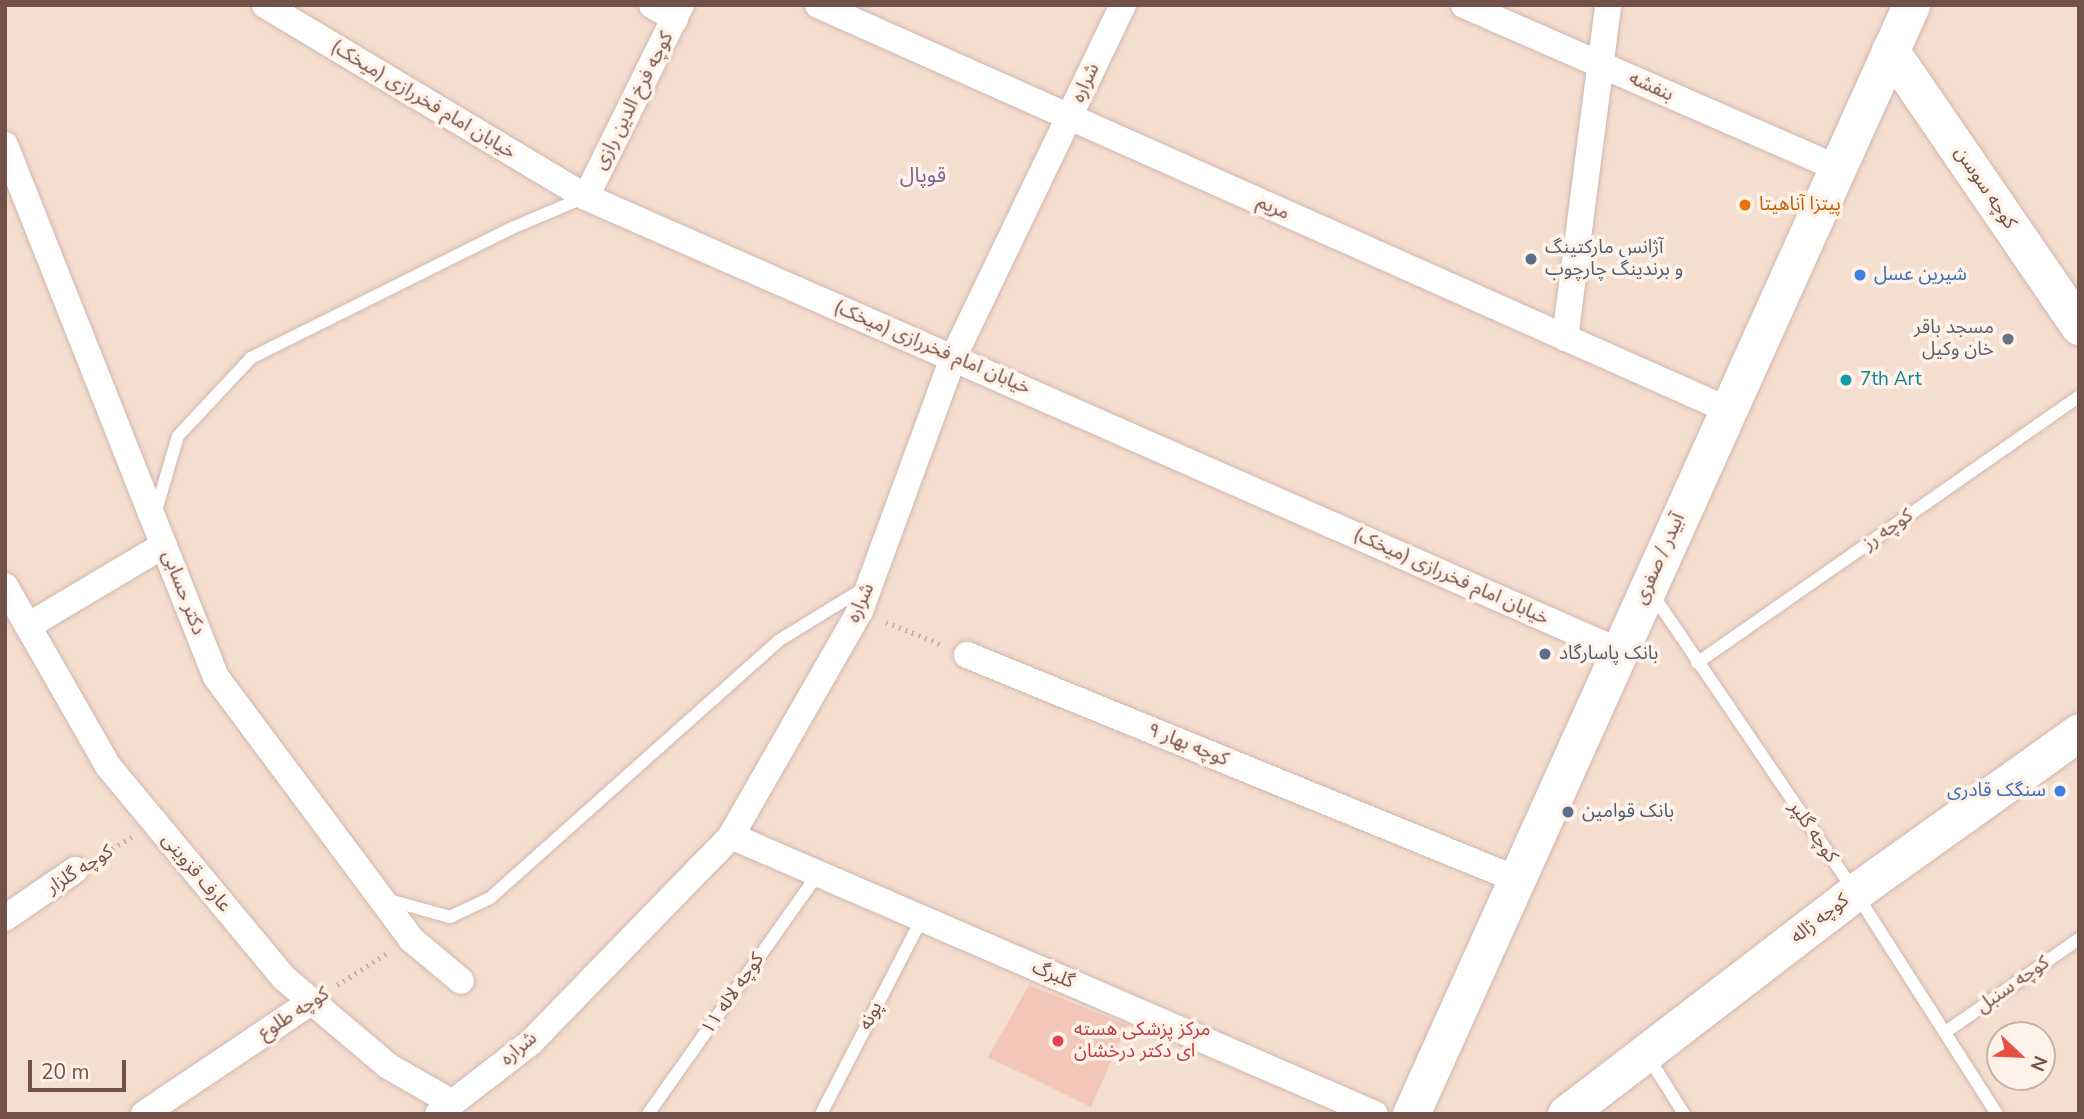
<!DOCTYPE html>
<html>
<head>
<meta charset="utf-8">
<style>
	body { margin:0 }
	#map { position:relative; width:2084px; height:1119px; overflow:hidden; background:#fceee2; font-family:"Nunito Sans","Noto Sans Arabic",sans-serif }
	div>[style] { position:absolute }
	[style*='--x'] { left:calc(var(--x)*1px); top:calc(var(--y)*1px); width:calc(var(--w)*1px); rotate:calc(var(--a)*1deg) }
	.residential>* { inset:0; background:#f4ded0 }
	.building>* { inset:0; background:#f2c7b9 }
	.path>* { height:4.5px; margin-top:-2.25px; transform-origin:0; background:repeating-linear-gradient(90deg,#d7aa9d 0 2px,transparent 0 7px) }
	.roads { filter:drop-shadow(0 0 2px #d0b6ac) drop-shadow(0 0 2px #d0b6ac) }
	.lane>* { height:12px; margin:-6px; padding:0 6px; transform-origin:6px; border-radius:6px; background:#fff }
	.street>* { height:26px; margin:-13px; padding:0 13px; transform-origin:13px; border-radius:13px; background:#fff }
	.secondary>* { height:37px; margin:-18.5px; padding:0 18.5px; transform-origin:18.5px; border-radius:18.5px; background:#fff }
	.dots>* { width:19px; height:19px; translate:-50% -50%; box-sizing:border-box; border:4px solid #fff2e8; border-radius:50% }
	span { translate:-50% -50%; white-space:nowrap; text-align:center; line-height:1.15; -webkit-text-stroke:7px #fff2e8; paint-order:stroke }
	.street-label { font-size:19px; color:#745148 }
	.food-label { font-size:19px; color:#c56008 }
	.left { translate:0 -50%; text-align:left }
	.service-label { font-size:19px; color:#4e5e75 }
	.shop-label { font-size:19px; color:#366cbe }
	.right { translate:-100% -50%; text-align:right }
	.worship-label { font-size:19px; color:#5b616d }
	.culture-label { font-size:19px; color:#0d838f }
	.health-label { font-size:19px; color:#be3a42 }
	.neighbourhood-label { font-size:21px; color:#7e6498 }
	.frame { position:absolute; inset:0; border:7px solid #745148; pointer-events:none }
	.north { position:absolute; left:1986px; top:1021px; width:70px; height:70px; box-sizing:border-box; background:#fff2e8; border:2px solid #c7b2a8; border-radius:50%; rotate:113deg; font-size:19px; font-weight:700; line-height:28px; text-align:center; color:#745148 }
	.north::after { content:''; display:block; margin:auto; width:24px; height:32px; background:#e85045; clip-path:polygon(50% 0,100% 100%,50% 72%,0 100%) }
	.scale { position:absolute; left:28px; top:1060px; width:98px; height:32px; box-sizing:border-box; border:4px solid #745148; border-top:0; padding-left:9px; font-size:21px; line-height:24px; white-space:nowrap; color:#745148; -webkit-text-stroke:5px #fff2e8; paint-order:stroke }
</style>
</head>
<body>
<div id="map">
	<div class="residential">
		<div style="clip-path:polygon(evenodd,5px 5px,2079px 5px,2079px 1114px,5px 1114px,5px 5px,2000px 1035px,2042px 1035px,2042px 1077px,2000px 1077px,2000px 1035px)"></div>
	</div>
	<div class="building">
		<div style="clip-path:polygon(1029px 985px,1127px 1025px,1091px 1107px,988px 1057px)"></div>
	</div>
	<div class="path">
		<div style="--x:886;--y:622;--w:61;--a:22"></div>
		<div style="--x:100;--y:856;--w:37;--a:-31"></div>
		<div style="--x:337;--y:985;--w:58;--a:-32.3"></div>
	</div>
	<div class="roads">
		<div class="lane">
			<div style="--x:155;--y:514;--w:81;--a:-73.6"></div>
			<div style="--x:178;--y:436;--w:107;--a:-46.9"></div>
			<div style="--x:251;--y:358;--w:292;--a:-26.5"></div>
			<div style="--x:512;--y:228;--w:79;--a:-23"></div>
			<div style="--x:1651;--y:592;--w:363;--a:55.8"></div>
			<div style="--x:1855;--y:892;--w:264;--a:57.4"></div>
			<div style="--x:1697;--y:663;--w:465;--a:-34.9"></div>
			<div style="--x:385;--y:899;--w:67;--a:15.5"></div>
			<div style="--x:450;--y:917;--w:44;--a:-25.4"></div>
			<div style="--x:490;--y:898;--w:386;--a:-41.7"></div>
			<div style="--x:778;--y:641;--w:103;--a:-31.5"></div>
			<div style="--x:1947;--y:1031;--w:161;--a:-34.9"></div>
			<div style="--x:1647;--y:1055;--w:70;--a:57.9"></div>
			<div style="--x:648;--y:1114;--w:294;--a:-54.7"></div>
			<div style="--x:821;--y:1114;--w:220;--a:-62.7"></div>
		</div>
		<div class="street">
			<div style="--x:265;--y:5;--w:374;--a:30.9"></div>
			<div style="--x:586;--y:197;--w:1128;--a:23.73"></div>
			<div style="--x:652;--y:5;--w:27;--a:31"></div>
			<div style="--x:818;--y:5;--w:996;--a:23.99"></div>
			<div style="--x:1464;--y:5;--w:407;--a:23.6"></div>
			<div style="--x:5;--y:145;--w:572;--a:68.37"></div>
			<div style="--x:216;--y:677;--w:327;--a:53.3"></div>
			<div style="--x:411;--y:939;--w:65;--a:40"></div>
			<div style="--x:586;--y:197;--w:214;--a:-63.7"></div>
			<div style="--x:1565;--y:338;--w:336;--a:-82.6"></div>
			<div style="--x:5;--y:586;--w:207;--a:60.2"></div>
			<div style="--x:108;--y:766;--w:276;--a:50.3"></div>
			<div style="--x:284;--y:978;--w:136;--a:40.2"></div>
			<div style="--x:388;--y:1066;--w:73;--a:29.7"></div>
			<div style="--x:28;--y:626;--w:158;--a:-30.8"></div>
			<div style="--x:967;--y:655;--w:593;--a:22.2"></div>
			<div style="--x:731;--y:836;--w:701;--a:23.35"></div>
			<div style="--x:5;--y:918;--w:85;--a:-34.4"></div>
			<div style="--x:144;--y:1114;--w:202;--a:-33.9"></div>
			<div style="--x:438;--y:1114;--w:118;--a:-37.7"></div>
			<div style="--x:531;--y:1042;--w:287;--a:-45.8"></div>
			<div style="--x:731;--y:836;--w:259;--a:-60.2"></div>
			<div style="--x:860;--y:611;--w:272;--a:-69.8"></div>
			<div style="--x:954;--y:356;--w:390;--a:-64.3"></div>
		</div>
		<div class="secondary">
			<div style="--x:1890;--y:50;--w:335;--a:55.6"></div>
			<div style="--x:1411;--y:1114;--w:1217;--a:-65.73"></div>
			<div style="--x:1566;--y:1114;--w:364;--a:-37.5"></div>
			<div style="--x:1855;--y:892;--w:275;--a:-35.5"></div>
		</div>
	</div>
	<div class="dots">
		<div style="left:1745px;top:205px;background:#e8710a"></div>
		<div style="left:1531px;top:259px;background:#5c6f8a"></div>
		<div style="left:1860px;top:275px;background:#3f7fe0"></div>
		<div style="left:2008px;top:339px;background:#6b7280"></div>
		<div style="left:1846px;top:380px;background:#0f9aa8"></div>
		<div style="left:1545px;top:654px;background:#5c6f8a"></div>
		<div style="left:2060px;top:791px;background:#3f7fe0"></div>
		<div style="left:1568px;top:812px;background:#5c6f8a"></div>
		<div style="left:1058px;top:1041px;background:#e0444e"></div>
	</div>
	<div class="street-label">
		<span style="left:1086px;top:83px;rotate:-65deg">شراره</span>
		<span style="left:1651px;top:87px;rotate:24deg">بنفشه</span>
		<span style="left:423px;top:100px;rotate:31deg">خیابان امام فخررازی (میخک)</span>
		<span style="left:634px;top:101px;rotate:-63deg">کوچه فرخ الدین رازی</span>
		<span style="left:1985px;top:188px;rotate:56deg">کوچه سوسن</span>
		<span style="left:1273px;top:208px;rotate:24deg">مریم</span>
		<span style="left:932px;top:348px;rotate:23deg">خیابان امام فخررازی (میخک)</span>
		<span style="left:1888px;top:530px;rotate:-35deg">کوچه رز</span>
		<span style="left:1660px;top:559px;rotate:-66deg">آبیدر / صفری</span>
		<span style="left:1451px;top:577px;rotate:24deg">خیابان امام فخررازی (میخک)</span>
		<span style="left:183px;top:593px;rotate:69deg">دکتر حسابی</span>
		<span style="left:861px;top:603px;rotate:-66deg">شراره</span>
		<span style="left:1188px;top:745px;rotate:22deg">کوچه بهار ۹</span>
		<span style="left:1813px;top:832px;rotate:55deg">کوچه گلپر</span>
		<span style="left:80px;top:870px;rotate:-32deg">کوچه گلزار</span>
		<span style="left:196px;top:873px;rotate:50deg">عارف قزوینی</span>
		<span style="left:1820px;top:919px;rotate:-38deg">کوچه ژاله</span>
		<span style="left:1053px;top:975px;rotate:23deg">گلبرگ</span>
		<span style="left:2013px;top:985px;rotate:-35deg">کوچه سنبل</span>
		<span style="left:733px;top:994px;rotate:-55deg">کوچه لاله ۱۱</span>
		<span style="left:294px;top:1014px;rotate:-33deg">کوچه طلوع</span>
		<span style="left:871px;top:1016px;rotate:-63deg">پونه</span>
		<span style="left:519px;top:1049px;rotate:-40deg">شراره</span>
	</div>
	<div class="food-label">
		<span class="left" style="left:1759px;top:205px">پیتزا آناهیتا</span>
	</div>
	<div class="service-label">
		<span class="left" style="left:1545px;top:259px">آژانس مارکتینگ<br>و برندینگ چارچوب</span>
		<span class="left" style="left:1559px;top:654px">بانک پاسارگاد</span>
		<span class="left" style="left:1582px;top:812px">بانک قوامین</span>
	</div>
	<div class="shop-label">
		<span class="left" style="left:1874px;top:275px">شیرین عسل</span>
		<span class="right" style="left:2046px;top:791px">سنگک قادری</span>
	</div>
	<div class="worship-label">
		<span class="right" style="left:1994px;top:339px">مسجد باقر<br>خان وکیل</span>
	</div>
	<div class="culture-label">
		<span class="left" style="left:1860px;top:380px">7th Art</span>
	</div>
	<div class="health-label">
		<span class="left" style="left:1074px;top:1041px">مرکز پزشکی هسته<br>ای دکتر درخشان</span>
	</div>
	<div class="neighbourhood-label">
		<span style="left:923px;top:175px">قوپال</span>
	</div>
	<div class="frame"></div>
	<div class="north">N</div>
	<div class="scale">20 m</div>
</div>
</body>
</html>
